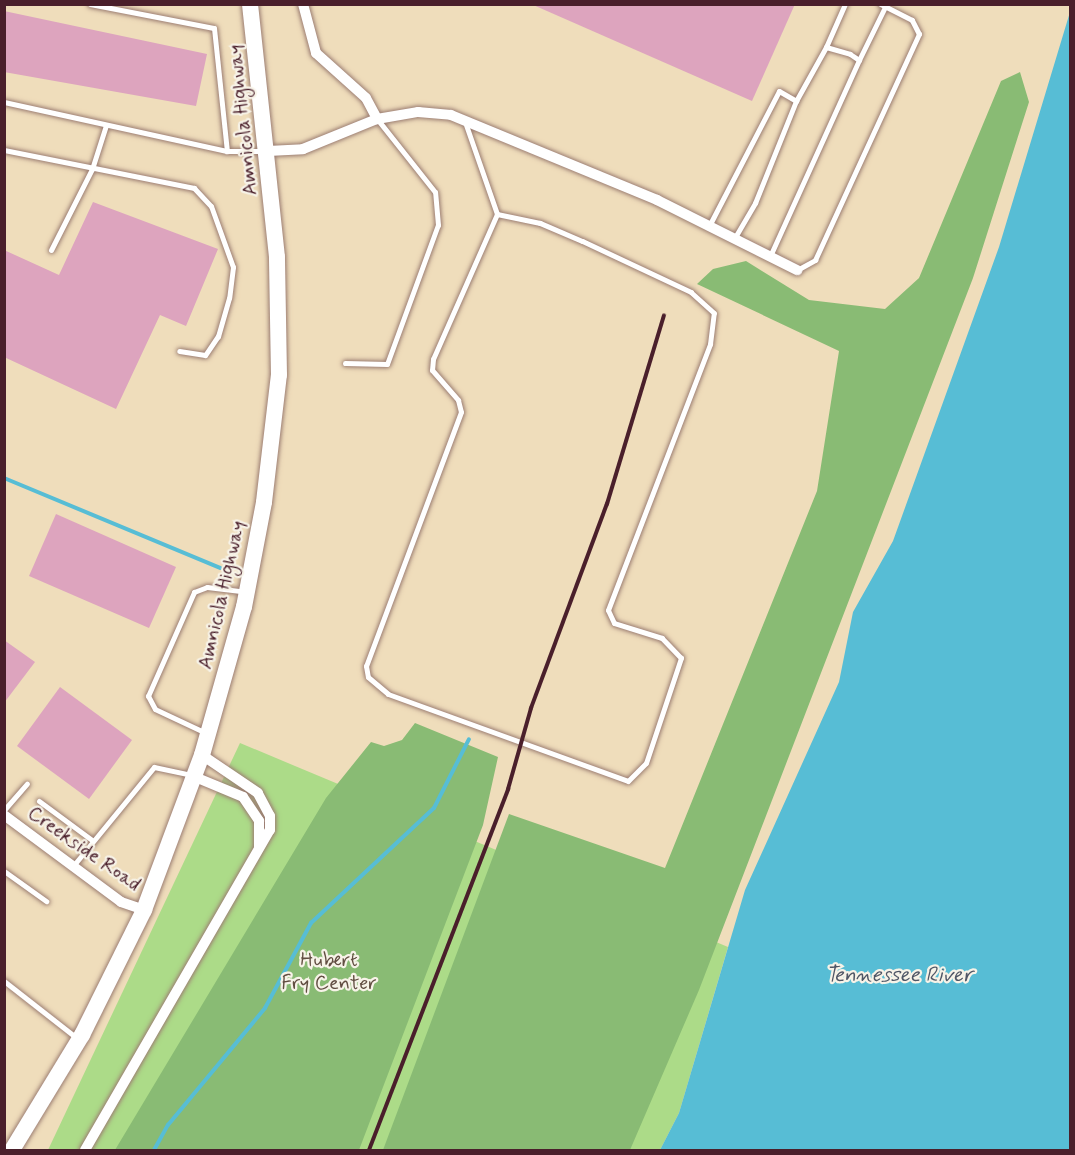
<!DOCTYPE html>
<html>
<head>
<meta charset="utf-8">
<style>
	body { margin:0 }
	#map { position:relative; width:1075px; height:1155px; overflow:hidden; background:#efddbb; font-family:Mynerve,sans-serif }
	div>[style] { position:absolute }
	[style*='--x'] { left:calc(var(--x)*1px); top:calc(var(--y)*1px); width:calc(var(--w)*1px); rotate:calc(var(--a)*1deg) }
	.green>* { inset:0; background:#acdb88 }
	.forest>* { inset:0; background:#89bb74 }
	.water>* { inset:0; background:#57bdd5 }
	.stream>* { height:4px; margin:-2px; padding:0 2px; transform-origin:2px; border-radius:2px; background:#57bdd5 }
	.building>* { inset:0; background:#dda4be }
	.roads { filter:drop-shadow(0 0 2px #9c7e73) drop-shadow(0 0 2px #9c7e73) }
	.lane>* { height:5px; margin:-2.5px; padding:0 2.5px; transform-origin:2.5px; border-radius:2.5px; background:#fff }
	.street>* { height:10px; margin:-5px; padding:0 5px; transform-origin:5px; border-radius:5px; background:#fff }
	.primary>* { height:16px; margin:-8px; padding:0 8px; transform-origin:8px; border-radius:8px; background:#fff }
	.rail>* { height:4px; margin:-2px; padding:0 2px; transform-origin:2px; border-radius:2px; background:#4a1f2b }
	span { translate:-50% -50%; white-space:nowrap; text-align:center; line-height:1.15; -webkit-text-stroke:4.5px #f7f3e8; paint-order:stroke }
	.street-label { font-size:20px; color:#4a1f2b }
	.park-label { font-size:20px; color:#624e42 }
	.water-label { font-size:21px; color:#4f5666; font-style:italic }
	.frame { position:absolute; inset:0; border:6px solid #4a1f2b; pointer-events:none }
</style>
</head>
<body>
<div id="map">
	<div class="green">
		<div style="clip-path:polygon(240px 743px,728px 947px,679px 1113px,660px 1150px,48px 1150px)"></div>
	</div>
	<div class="forest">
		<div style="clip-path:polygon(1020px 72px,1029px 102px,973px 278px,699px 990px,630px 1150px,383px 1150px,509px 814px,665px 868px,817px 491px,839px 351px,697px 284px,713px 269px,746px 261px,809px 300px,885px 309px,919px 278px,1001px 81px)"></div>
		<div style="clip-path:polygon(415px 723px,498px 757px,483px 825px,359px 1150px,115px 1150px,326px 798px,371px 742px,384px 746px,402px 740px)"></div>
	</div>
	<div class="water">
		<div style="clip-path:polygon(1070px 12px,1070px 1150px,660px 1150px,679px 1113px,745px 890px,839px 682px,853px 612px,893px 541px,999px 247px)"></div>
	</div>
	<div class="stream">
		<div style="--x:4;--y:478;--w:234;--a:22.6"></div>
		<div style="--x:154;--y:1150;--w:29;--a:-61"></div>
		<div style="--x:168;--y:1125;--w:152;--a:-50.3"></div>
		<div style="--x:265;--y:1008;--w:97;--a:-61.6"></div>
		<div style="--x:311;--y:923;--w:168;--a:-43.1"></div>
		<div style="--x:434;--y:808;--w:77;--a:-63.1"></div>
	</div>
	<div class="building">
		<div style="clip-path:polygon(531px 4px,795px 4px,752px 101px)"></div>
		<div style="clip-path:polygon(4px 11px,207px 54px,196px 106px,4px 72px)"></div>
		<div style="clip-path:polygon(93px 202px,218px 249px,186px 326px,160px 315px,116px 409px,4px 357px,4px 250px,59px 275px)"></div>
		<div style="clip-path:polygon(56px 514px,176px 567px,149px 628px,29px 576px)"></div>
		<div style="clip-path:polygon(4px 640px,35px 662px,4px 703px)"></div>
		<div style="clip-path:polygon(60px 687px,132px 740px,89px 799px,17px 746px)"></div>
	</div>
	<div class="roads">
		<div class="lane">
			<div style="--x:90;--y:4;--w:126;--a:11"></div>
			<div style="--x:214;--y:28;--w:124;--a:84"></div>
			<div style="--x:826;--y:47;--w:47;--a:-66.2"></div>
			<div style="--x:859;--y:60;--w:59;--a:-63.9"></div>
			<div style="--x:4;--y:102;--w:228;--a:12.4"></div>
			<div style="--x:227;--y:151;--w:37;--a:0"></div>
			<div style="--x:465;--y:122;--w:97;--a:70.8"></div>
			<div style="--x:497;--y:214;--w:158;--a:113.8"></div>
			<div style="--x:433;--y:359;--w:11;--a:95"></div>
			<div style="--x:432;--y:370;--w:40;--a:49"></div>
			<div style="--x:458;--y:400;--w:12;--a:76"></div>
			<div style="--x:461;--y:412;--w:271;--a:110.5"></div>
			<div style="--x:366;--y:666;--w:11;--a:80"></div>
			<div style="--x:368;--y:677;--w:26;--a:40"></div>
			<div style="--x:388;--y:694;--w:255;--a:19.9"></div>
			<div style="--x:628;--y:781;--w:25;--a:-45"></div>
			<div style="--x:646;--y:763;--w:111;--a:-71.6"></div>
			<div style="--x:681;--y:658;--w:28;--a:-134"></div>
			<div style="--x:662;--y:638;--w:50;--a:-162.6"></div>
			<div style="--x:614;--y:623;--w:14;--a:-115"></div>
			<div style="--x:608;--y:610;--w:285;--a:-69"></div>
			<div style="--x:710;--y:344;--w:31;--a:-83"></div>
			<div style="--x:714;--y:313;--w:31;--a:-138"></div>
			<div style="--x:691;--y:292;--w:120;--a:-154.9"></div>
			<div style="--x:582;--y:241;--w:46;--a:-156.8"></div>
			<div style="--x:540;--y:223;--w:44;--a:-168.2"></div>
			<div style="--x:4;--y:150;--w:194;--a:11.3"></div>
			<div style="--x:194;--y:188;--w:25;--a:47"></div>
			<div style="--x:211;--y:206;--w:65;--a:70.2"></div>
			<div style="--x:233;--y:267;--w:31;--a:97"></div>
			<div style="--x:229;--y:298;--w:40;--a:106"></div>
			<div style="--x:218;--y:336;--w:23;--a:124"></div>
			<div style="--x:205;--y:355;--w:26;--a:-171"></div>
			<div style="--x:709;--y:226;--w:152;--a:-62.6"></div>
			<div style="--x:779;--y:91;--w:20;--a:30"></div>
			<div style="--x:796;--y:101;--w:62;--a:-60.9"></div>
			<div style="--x:826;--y:47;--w:25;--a:16"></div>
			<div style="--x:850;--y:54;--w:11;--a:34"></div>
			<div style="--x:859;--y:60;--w:215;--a:114.4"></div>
			<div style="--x:734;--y:239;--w:42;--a:-59.7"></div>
			<div style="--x:755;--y:203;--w:110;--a:-68.1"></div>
			<div style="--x:51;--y:250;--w:91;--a:-63.2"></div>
			<div style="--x:92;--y:169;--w:46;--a:-72.3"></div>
			<div style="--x:797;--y:270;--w:21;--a:-29"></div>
			<div style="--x:815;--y:260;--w:249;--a:-65.3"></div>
			<div style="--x:919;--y:34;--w:16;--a:-117"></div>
			<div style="--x:912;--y:20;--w:36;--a:-153"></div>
			<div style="--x:345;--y:363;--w:42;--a:1.4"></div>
			<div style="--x:387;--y:364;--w:148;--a:-69.9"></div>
			<div style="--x:438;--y:225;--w:33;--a:-95"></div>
			<div style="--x:435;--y:192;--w:92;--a:-128.4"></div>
			<div style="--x:206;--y:733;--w:56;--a:-154.8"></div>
			<div style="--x:155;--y:709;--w:15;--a:-118"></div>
			<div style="--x:148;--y:696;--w:114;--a:-66.1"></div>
			<div style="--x:194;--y:592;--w:14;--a:-21"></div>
			<div style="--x:207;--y:587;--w:38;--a:7"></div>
			<div style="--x:39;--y:801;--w:67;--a:36.5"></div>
			<div style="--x:4;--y:810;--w:35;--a:-49"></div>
			<div style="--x:73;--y:866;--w:128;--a:-50.7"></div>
			<div style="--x:154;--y:767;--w:38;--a:12"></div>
			<div style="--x:4;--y:871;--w:52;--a:35.5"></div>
			<div style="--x:4;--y:981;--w:94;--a:38.1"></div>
		</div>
		<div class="street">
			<div style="--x:303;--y:4;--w:51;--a:75.1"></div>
			<div style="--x:316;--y:53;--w:67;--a:42"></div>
			<div style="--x:366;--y:98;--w:24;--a:62"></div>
			<div style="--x:268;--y:151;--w:35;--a:-3"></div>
			<div style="--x:303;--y:149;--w:80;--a:-22.1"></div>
			<div style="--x:377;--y:119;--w:42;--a:-9.7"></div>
			<div style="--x:418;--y:112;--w:33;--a:5"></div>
			<div style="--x:451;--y:115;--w:223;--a:22.4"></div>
			<div style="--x:657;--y:200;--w:157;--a:26.6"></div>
			<div style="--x:195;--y:777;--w:52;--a:22.6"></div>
			<div style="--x:243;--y:797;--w:29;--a:56"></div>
			<div style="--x:259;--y:821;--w:26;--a:90"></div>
			<div style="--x:4;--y:815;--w:146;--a:36.6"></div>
			<div style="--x:121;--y:902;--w:24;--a:19"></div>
			<div style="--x:85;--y:1150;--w:370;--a:-60"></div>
			<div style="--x:270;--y:830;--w:14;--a:-90"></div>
			<div style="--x:270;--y:816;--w:26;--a:-118"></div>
			<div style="--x:258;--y:793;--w:68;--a:-145.8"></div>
		</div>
		<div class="primary">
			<div style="--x:12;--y:1150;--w:135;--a:-58.7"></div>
			<div style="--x:82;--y:1035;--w:140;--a:-63.6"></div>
			<div style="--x:144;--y:910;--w:165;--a:-69.5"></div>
			<div style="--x:202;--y:755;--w:154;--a:-74.2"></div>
			<div style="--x:244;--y:607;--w:107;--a:-79.2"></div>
			<div style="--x:264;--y:502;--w:128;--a:-83.3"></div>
			<div style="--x:279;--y:375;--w:118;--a:-91"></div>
			<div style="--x:277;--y:257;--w:254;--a:-96.1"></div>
		</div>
	</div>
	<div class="rail">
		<div style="--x:369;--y:1150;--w:387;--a:-68.9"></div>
		<div style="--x:508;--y:789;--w:84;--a:-74.1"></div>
		<div style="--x:531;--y:708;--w:218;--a:-69.6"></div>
		<div style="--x:607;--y:504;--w:197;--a:-73.2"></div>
	</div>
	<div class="street-label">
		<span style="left:243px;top:120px;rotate:-96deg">Amnicola Highway</span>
		<span style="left:222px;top:595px;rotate:-77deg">Amnicola Highway</span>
		<span style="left:84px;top:849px;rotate:35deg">Creekside Road</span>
	</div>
	<div class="park-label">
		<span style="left:329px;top:972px">Hubert<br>Fry Center</span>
	</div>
	<div class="water-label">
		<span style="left:899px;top:975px">Tennessee River</span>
	</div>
	<div class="frame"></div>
</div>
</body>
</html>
